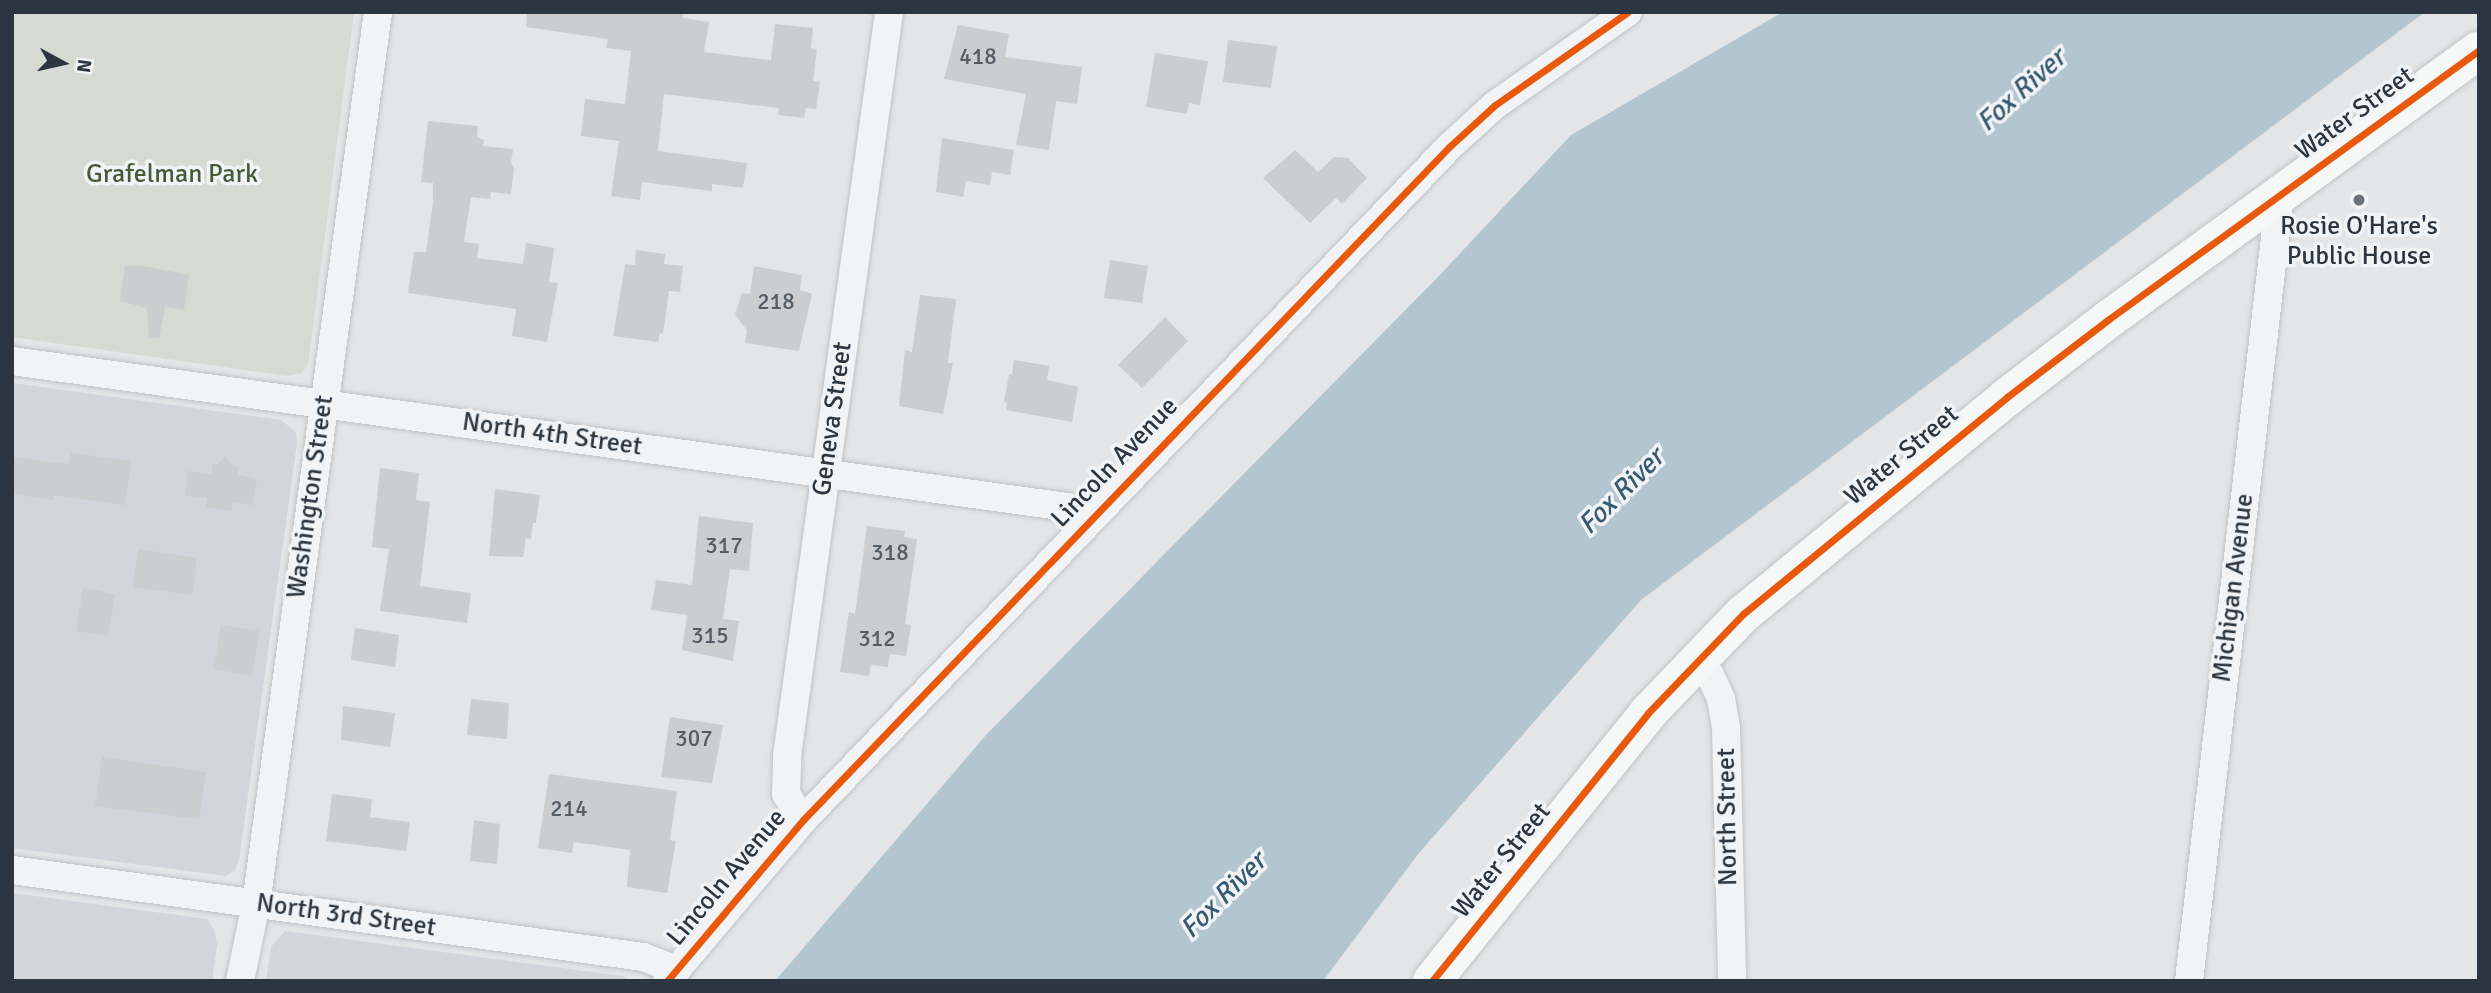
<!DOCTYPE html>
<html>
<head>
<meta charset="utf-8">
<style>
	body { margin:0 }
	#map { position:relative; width:2491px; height:993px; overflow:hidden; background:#e3e5e7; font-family:Signika,sans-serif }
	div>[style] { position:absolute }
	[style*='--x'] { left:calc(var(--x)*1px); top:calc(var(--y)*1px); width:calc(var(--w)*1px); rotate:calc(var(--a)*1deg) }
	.built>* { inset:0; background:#d2d5da }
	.green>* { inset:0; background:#d5dbd3 }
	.water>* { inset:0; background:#b3c6d0 }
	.building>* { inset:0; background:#cbcdcf }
	.roads { filter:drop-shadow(0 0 2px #c1c3c5) drop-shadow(0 0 2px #c1c3c5) }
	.street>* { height:28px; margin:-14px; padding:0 14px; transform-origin:14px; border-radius:14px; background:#f2f3f5 }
	.secondary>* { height:38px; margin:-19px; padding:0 19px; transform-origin:19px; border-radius:19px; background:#f6f7f7 }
	.cycleway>* { height:7px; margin:-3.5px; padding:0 3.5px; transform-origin:3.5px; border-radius:3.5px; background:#e8590c }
	.dots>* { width:19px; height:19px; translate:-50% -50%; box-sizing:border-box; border:4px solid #f1f4f7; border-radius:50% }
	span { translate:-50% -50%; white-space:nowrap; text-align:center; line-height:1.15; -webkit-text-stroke:7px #f1f4f7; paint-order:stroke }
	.number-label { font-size:23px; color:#545c64 }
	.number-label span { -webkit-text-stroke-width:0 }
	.street-label { font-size:26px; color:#2b3640 }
	.park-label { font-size:26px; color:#455a39 }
	.poi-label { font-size:26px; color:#2b3640 }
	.water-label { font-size:28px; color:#385a71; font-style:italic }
	.frame { position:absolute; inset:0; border:14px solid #2b3640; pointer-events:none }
	.north { position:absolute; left:28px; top:28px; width:70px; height:70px; -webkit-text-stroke:5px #f1f4f7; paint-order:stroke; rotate:98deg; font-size:19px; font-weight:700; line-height:28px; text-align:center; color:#2b3640 }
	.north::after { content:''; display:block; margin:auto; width:24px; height:32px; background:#2b3640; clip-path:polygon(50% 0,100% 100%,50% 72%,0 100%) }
</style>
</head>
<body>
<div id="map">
	<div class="built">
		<div style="clip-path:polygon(12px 383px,281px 420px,296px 432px,297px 443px,239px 860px,235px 870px,226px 876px,12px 848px)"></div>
		<div style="clip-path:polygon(12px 893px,207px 919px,215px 932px,217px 945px,212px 981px,12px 981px)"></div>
		<div style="clip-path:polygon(285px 931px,622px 976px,630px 981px,266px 981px,271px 947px)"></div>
	</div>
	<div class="green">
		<div style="clip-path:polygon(12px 12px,354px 12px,308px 365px,301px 373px,287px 376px,12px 337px)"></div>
	</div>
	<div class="water">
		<div style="clip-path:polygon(1783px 12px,2425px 12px,1641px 600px,1419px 853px,1323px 981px,775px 981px,986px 735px,1436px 279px,1571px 135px)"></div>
	</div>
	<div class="building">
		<div style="clip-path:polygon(527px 12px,684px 12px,683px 18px,709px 22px,704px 52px,771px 60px,775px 24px,813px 28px,811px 48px,817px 49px,813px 81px,820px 82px,816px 109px,806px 108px,804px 118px,778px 115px,779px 108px,664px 94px,658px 151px,747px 163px,743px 188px,712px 184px,712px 191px,642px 182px,640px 200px,611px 196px,619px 141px,581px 136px,585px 99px,625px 104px,631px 51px,606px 48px,608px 39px,526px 27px)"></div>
		<div style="clip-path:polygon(958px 25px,1009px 34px,1005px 57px,1082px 67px,1077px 104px,1056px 101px,1049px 150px,1016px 145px,1026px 94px,944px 79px)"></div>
		<div style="clip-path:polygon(1228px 40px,1277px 46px,1271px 88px,1223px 82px)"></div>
		<div style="clip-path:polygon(1155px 53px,1208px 61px,1200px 105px,1189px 103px,1187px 114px,1146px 107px)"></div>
		<div style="clip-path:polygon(428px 121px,478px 126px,477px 137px,484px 140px,483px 146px,513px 149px,511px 163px,514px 167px,511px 194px,491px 192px,490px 199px,471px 197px,464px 242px,479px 244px,477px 258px,523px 264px,526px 243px,554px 248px,549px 282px,558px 283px,547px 342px,512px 336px,516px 309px,408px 293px,414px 252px,426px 252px,433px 203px,433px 183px,421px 182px)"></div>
		<div style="clip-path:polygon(942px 138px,1014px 150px,1010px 175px,992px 172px,990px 185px,966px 181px,963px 197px,936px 192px)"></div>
		<div style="clip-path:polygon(1295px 150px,1318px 172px,1334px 157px,1348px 158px,1367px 178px,1342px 204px,1336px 198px,1310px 223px,1263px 178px)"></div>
		<div style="clip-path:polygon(636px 250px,665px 254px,664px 264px,683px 266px,680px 292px,669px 291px,663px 334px,660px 333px,658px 342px,613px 336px,625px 264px,635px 265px)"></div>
		<div style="clip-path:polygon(1110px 260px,1148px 266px,1142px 303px,1104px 298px)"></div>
		<div style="clip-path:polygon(125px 266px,143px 266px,189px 275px,184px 310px,165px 307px,159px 338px,149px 338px,147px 308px,120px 301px)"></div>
		<div style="clip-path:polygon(754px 266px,802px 275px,800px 290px,812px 294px,799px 351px,745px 343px,747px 330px,735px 315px,742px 293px,750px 294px)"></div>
		<div style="clip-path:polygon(920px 295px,956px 299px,948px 363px,953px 363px,943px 414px,899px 406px,905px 350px,912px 352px)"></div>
		<div style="clip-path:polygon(1165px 317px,1188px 341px,1142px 388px,1118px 365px)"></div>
		<div style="clip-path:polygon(1014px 360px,1049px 366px,1047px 380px,1078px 387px,1072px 422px,1006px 410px,1007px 403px,1004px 402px,1009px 374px,1012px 374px)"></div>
		<div style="clip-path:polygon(71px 453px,131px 461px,125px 505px,53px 495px,53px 500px,12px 494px,12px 457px,69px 464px)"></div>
		<div style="clip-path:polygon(225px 456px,232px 466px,239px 467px,238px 475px,257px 479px,253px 505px,233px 502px,231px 511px,206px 507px,207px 498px,185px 495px,188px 471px,211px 474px,213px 464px,218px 464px)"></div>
		<div style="clip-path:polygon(380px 468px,419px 473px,416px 500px,430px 502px,420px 586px,471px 593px,467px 623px,380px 611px,389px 549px,372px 547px)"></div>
		<div style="clip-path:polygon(495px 489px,540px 495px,536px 523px,533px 523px,531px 539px,526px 538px,523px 557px,489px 556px)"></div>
		<div style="clip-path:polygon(699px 516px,753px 523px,749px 571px,730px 569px,723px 619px,739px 621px,733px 661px,682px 650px,687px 615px,651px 610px,656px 580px,692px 585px)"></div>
		<div style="clip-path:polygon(867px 526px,905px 531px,904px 537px,917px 539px,905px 624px,911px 625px,906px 656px,890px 654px,888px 667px,871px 665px,869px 676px,840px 672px,849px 612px,855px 614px)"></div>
		<div style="clip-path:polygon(138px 549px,197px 558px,192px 595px,133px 587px)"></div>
		<div style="clip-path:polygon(83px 588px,115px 594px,108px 636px,76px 631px)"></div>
		<div style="clip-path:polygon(221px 625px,259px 631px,252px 676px,214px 669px)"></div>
		<div style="clip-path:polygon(355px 628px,399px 635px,395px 667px,351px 660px)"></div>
		<div style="clip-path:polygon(471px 699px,509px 703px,507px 739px,467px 735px)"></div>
		<div style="clip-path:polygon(343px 706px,395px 713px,390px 747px,341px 740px)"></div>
		<div style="clip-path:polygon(670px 717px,723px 725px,712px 783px,661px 777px)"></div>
		<div style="clip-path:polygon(102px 757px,206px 772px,199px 819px,95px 806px)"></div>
		<div style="clip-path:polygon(549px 774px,677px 791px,670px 840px,676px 841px,667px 893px,627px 887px,630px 850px,574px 842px,572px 853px,538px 848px)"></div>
		<div style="clip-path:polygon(332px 794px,372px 799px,370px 817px,410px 822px,406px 851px,326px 841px)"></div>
		<div style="clip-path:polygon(474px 820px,500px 824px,497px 864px,470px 861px)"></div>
	</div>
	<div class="roads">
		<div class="street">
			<div style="--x:12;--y:361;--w:1065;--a:7.88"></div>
			<div style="--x:1067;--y:507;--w:24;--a:38"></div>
			<div style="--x:1697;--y:660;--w:20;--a:49"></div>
			<div style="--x:1710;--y:675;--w:26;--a:65"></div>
			<div style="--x:1721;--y:699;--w:29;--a:80"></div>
			<div style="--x:1726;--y:728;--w:253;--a:88.6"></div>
			<div style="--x:803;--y:820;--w:31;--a:-123"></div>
			<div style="--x:786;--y:794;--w:38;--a:-88"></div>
			<div style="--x:787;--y:756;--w:751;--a:-82.19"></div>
			<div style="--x:12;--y:870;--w:637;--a:7.85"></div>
			<div style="--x:643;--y:957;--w:36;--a:21"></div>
			<div style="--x:240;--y:981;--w:79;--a:-78.3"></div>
			<div style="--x:256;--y:904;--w:900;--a:-82.21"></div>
			<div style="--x:667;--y:981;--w:211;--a:-49.8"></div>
			<div style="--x:803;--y:820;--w:933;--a:-46.17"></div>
			<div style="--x:1449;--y:147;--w:62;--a:-42.4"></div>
			<div style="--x:1495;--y:105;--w:162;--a:-35"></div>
			<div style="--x:2189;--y:981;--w:791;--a:-83.4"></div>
		</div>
		<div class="secondary">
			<div style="--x:1432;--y:981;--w:344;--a:-51.1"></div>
			<div style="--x:1648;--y:713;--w:137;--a:-46.2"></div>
			<div style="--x:1743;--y:614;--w:342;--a:-39.4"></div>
			<div style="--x:2007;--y:397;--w:128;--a:-37.4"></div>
			<div style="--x:2109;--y:319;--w:457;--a:-36"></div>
		</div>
	</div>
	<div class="cycleway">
		<div style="--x:667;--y:981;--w:211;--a:-49.8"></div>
		<div style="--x:803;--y:820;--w:933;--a:-46.17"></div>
		<div style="--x:1449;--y:147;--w:62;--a:-42.4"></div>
		<div style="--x:1495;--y:105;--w:162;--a:-35"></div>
		<div style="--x:1432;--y:981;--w:344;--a:-51.1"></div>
		<div style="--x:1648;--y:713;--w:137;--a:-46.2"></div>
		<div style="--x:1743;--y:614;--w:342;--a:-39.4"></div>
		<div style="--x:2007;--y:397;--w:128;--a:-37.4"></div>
		<div style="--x:2109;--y:319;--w:457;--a:-36"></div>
	</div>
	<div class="dots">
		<div style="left:2359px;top:200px;background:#6b737a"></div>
	</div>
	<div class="number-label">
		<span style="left:978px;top:57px">418</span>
		<span style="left:776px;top:302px">218</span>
		<span style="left:724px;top:546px">317</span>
		<span style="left:890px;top:553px">318</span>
		<span style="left:710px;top:636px">315</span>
		<span style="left:877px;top:639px">312</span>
		<span style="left:694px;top:739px">307</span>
		<span style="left:569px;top:809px">214</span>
	</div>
	<div class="street-label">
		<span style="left:2355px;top:114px;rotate:-36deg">Water Street</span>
		<span style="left:833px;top:419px;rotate:-82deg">Geneva Street</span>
		<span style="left:552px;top:435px;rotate:8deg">North 4th Street</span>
		<span style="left:1902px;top:456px;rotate:-40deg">Water Street</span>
		<span style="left:1115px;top:463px;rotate:-46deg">Lincoln Avenue</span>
		<span style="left:311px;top:497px;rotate:-82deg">Washington Street</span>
		<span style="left:2234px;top:588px;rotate:-83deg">Michigan Avenue</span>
		<span style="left:1728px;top:817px;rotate:-91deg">North Street</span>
		<span style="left:1502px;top:861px;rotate:-51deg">Water Street</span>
		<span style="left:727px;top:878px;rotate:-50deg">Lincoln Avenue</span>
		<span style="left:346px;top:916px;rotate:8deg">North 3rd Street</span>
	</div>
	<div class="park-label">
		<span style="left:172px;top:175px">Grafelman Park</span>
	</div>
	<div class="poi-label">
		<span style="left:2359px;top:242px">Rosie O'Hare's<br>Public House</span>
	</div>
	<div class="water-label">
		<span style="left:2021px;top:90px;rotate:-42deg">Fox River</span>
		<span style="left:1621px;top:491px;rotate:-45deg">Fox River</span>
		<span style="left:1223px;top:895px;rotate:-45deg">Fox River</span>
	</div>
	<div class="frame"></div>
	<div class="north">N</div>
</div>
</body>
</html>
